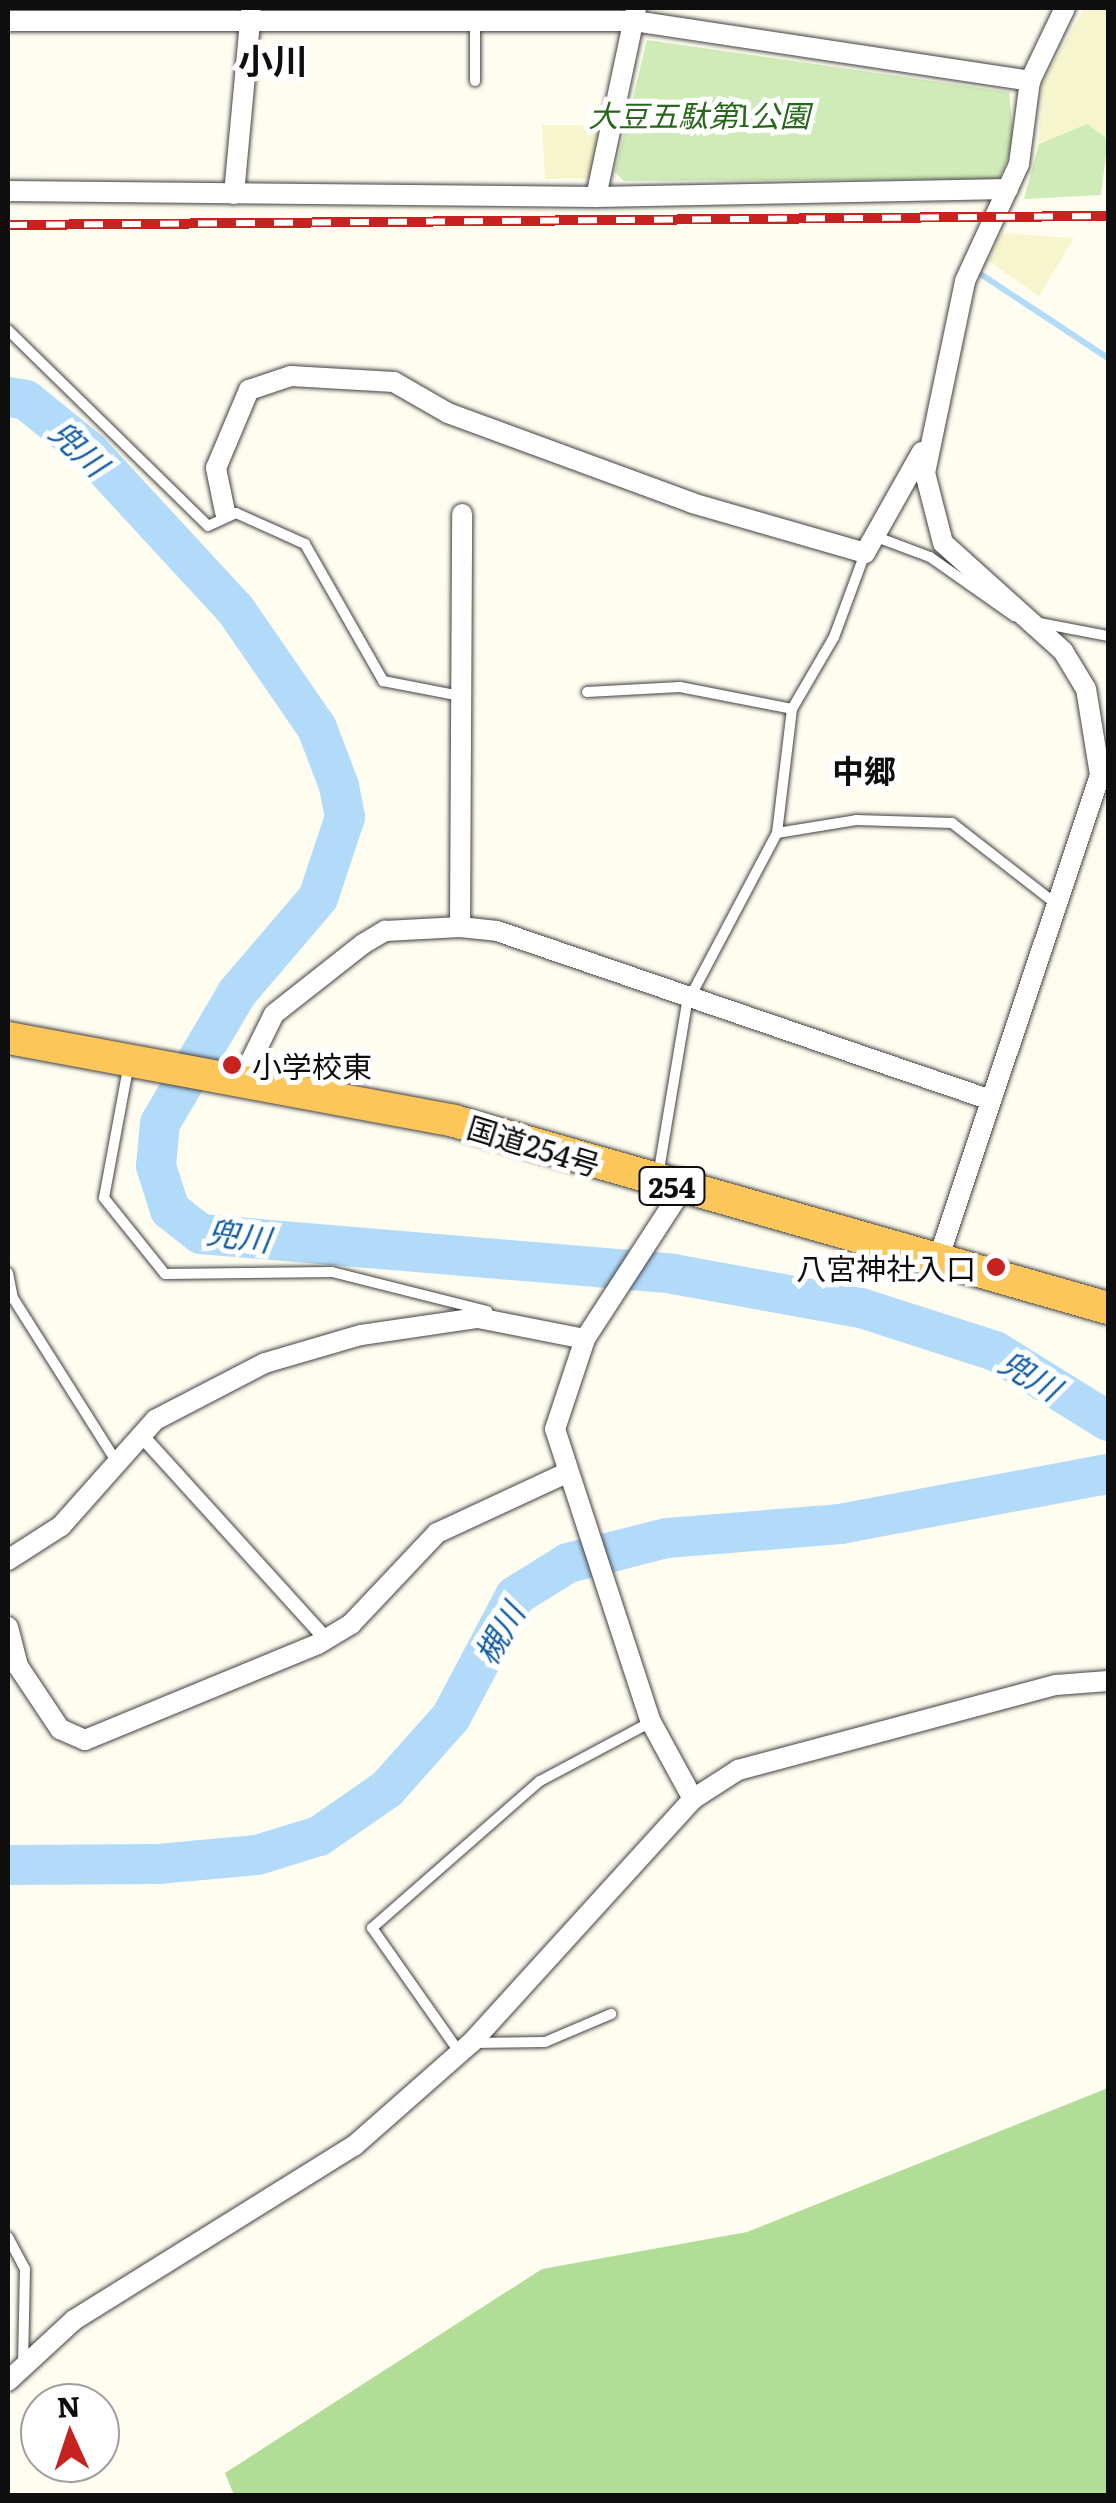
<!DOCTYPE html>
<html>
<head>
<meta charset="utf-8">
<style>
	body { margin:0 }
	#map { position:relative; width:1116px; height:2503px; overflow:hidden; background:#fffdf0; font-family:Literata,"Noto Sans JP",serif }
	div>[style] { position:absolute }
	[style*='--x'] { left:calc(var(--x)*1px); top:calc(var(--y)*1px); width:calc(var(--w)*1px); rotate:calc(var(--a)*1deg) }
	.farmland>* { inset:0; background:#f6f5ce }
	.green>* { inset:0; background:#cfebb7 }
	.forest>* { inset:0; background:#b1dd96 }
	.stream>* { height:6px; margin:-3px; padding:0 3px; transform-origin:3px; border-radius:3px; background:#b2daf9 }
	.river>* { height:40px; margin:-20px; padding:0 20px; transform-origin:20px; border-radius:20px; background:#b2daf9 }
	.roads { filter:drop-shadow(0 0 2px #414141) drop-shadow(0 0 2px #414141) }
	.service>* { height:10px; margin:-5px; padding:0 5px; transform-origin:5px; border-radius:5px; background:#fff }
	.pedestrian>* { height:14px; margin:-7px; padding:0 7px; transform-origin:7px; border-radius:7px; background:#fff }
	.minor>* { height:20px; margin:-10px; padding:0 10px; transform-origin:10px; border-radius:10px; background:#fff }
	.trunk>* { height:32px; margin:-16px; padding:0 16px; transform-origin:16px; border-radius:16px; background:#fcc65a }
	.rail>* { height:10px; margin-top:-5px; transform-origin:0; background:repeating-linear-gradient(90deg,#fff 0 19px,#c52220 0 38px); box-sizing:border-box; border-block:2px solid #c52220 }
	.dots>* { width:28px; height:28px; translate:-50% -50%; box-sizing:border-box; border:5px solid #fff; border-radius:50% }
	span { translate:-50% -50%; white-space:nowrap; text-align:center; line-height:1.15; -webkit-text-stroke:10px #fff; paint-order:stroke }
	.shield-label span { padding:2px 8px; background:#fff; border:2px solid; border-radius:8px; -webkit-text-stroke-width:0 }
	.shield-label { font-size:28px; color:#0e0e0e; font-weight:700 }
	.park-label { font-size:30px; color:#27691b; font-style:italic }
	.poi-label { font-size:30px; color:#0e0e0e }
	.left { translate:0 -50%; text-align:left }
	.right { translate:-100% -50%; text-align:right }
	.street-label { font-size:30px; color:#0e0e0e }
	.water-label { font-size:32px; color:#125ca6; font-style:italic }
	.neighbourhood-label { font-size:32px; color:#0e0e0e; font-weight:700 }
	.quarter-label { font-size:35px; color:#0e0e0e; font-weight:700 }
	.frame { position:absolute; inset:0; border:10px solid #0e0e0e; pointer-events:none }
	.north { position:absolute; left:20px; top:2383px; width:100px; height:100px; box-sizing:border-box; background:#fff; border:2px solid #9f9f9f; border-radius:50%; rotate:357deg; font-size:28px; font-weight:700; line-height:40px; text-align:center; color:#0e0e0e }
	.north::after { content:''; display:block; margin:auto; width:35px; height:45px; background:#c52220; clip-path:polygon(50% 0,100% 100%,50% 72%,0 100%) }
</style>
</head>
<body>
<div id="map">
	<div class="farmland">
		<div style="clip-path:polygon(1084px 8px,1108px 10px,1108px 139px,1087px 124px,1039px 144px,1042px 84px)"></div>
		<div style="clip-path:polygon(542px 125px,602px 125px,590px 178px,545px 179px)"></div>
		<div style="clip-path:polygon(1002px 233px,1074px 238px,1039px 296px,988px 261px)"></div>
	</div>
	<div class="green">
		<div style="clip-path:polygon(647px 40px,1009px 92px,1014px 143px,999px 179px,624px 181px,615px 172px)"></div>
		<div style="clip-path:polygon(1087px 124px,1108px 139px,1101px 195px,1024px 199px,1039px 144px)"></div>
	</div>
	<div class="forest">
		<div style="clip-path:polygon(1108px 2088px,1108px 2495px,234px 2495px,225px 2473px,542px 2269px,747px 2232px)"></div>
	</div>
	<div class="stream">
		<div style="--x:982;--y:275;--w:151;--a:33.4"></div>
	</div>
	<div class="river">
		<div style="--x:8;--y:397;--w:18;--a:9"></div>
		<div style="--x:26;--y:400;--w:81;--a:39"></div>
		<div style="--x:89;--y:451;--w:215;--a:47.3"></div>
		<div style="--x:235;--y:609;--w:145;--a:55.4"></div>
		<div style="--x:317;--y:728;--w:62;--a:69.2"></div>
		<div style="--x:339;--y:786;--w:32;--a:79"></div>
		<div style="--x:345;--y:817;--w:85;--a:108.4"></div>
		<div style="--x:318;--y:898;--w:125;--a:130.5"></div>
		<div style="--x:237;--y:993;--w:151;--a:120.6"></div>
		<div style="--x:160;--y:1123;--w:43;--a:95.3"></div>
		<div style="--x:156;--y:1166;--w:46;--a:72.3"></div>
		<div style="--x:170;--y:1210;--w:39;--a:38"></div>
		<div style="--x:201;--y:1234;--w:474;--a:4.8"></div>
		<div style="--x:673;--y:1274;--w:191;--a:10.3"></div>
		<div style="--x:861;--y:1308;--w:141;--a:17.8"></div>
		<div style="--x:995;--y:1351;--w:133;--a:31.8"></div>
		<div style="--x:8;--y:1865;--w:150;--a:-0.4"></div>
		<div style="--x:158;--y:1864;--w:99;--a:-5.2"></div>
		<div style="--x:257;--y:1855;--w:65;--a:-17"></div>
		<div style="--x:319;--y:1836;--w:83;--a:-34.7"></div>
		<div style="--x:387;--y:1789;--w:96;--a:-48.4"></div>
		<div style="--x:451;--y:1717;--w:137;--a:-62.1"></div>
		<div style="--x:515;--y:1596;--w:62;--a:-31.9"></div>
		<div style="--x:568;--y:1563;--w:102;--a:-14.2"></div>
		<div style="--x:667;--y:1538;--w:174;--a:-4.6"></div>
		<div style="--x:840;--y:1524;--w:273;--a:-10.6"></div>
	</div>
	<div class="roads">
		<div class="service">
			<div style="--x:475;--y:21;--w:60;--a:90"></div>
			<div style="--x:8;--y:330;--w:280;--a:44.4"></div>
			<div style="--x:208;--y:526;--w:31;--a:-25"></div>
			<div style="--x:236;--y:513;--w:76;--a:24.2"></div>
			<div style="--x:305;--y:544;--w:158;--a:60.3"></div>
			<div style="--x:383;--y:681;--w:73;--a:11"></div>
			<div style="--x:874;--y:536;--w:60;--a:20.6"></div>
			<div style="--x:930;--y:557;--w:103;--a:35.1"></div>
			<div style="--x:1035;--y:622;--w:74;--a:10.9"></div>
			<div style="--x:587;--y:692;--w:93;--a:-3.1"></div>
			<div style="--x:680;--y:687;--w:114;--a:11.1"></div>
			<div style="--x:777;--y:833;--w:80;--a:-9.3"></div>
			<div style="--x:856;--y:820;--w:96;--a:1.8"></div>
			<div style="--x:952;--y:823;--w:132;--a:37.9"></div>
			<div style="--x:129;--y:1063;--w:137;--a:100.5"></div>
			<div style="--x:104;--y:1198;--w:97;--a:51.2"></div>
			<div style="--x:165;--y:1274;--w:167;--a:-0.7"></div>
			<div style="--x:332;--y:1272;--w:160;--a:14.1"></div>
			<div style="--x:658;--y:1176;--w:175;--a:-80.5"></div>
			<div style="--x:687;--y:1003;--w:192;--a:-62.1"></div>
			<div style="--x:777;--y:833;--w:125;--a:-83.1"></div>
			<div style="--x:792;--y:709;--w:83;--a:-59.7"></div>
			<div style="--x:834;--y:637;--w:90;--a:-69.7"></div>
			<div style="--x:8;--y:1273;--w:25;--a:79"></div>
			<div style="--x:13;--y:1298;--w:193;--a:57.7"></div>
			<div style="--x:472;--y:2043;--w:73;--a:-0.8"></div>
			<div style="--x:545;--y:2042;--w:72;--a:-23"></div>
			<div style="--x:460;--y:2053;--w:153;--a:-125.1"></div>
			<div style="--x:372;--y:1928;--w:223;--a:-41.2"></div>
			<div style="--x:540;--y:1781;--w:126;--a:-28"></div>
			<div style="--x:8;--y:2237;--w:36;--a:62"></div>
			<div style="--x:25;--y:2269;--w:94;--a:91.2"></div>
		</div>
		<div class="pedestrian">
			<div style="--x:141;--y:1435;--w:275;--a:47.8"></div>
		</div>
		<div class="minor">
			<div style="--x:8;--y:21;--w:626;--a:0"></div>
			<div style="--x:634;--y:21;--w:401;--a:8.6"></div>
			<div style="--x:8;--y:191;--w:588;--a:0.58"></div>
			<div style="--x:596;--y:197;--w:412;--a:-1.1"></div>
			<div style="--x:234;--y:194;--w:183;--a:-84.7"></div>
			<div style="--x:596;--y:197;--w:192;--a:-78"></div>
			<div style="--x:225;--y:512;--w:45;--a:-101.6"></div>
			<div style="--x:216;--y:468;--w:85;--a:-67.1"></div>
			<div style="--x:249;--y:390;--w:44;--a:-18.4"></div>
			<div style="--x:291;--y:376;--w:103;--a:3.3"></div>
			<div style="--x:394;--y:382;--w:62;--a:29.9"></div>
			<div style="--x:448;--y:413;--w:260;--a:20.2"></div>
			<div style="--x:692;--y:503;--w:180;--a:16.1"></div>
			<div style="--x:865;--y:553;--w:116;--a:-60.6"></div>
			<div style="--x:460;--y:927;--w:413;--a:-89.7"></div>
			<div style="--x:242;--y:1079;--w:72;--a:-63.8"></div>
			<div style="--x:274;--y:1014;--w:113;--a:-38.2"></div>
			<div style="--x:363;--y:944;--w:26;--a:-31"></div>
			<div style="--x:385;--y:931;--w:75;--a:-3.1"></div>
			<div style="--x:460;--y:927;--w:37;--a:6"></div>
			<div style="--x:497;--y:931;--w:522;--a:18.89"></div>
			<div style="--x:683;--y:1188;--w:180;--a:123"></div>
			<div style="--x:585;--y:1339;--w:95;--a:108.4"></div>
			<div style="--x:555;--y:1429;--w:308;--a:71.9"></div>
			<div style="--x:651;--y:1722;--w:88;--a:61.4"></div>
			<div style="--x:938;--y:1260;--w:511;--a:-71.53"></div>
			<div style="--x:1100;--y:775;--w:87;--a:-99.2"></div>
			<div style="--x:1086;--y:689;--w:44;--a:-121.2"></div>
			<div style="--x:1063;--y:651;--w:161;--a:-138"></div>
			<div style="--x:943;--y:543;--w:72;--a:-104.4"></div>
			<div style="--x:925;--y:473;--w:196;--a:-78.2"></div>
			<div style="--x:965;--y:281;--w:129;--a:-65.2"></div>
			<div style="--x:1019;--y:164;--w:84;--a:-82.5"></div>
			<div style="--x:1030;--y:81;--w:81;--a:-64.4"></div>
			<div style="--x:8;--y:1560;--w:63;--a:-32.7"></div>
			<div style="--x:61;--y:1526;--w:142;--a:-48.4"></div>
			<div style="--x:155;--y:1420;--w:124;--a:-27.4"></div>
			<div style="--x:265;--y:1363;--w:100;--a:-16.3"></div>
			<div style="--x:361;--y:1335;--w:118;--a:-8.3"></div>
			<div style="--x:478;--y:1318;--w:109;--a:11.1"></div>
			<div style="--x:8;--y:1627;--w:40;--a:75.6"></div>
			<div style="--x:18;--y:1666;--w:76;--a:56.3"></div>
			<div style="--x:60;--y:1729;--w:27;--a:24"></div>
			<div style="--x:85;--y:1740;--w:252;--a:-22.4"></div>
			<div style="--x:318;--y:1644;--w:39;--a:-31"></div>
			<div style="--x:351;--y:1624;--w:125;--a:-46.6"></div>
			<div style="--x:437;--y:1533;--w:140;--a:-24.9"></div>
			<div style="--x:8;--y:2381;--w:90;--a:-42.7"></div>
			<div style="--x:74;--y:2320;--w:330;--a:-31.9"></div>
			<div style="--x:354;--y:2146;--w:156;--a:-41.4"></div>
			<div style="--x:471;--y:2043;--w:330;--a:-47.7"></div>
			<div style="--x:693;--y:1799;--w:54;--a:-32.8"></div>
			<div style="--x:738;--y:1770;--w:329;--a:-15"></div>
			<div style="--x:1056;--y:1685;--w:52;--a:-4.4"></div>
		</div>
		<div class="trunk">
			<div style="--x:8;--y:1038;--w:454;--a:10.5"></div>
			<div style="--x:454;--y:1121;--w:680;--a:15.96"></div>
		</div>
	</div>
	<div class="rail">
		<div style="--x:8;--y:225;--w:1100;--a:-0.47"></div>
	</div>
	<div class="dots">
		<div style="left:232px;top:1065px;background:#c52220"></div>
		<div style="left:996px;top:1267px;background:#c52220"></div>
	</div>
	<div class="shield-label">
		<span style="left:672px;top:1186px">254</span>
	</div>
	<div class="park-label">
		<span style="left:699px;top:114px">大豆五駄第1公園</span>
	</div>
	<div class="poi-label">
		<span class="left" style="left:252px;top:1065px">小学校東</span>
		<span class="right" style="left:976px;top:1267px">八宮神社入口</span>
	</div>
	<div class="street-label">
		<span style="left:534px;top:1145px;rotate:17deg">国道254号</span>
	</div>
	<div class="water-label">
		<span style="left:80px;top:447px;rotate:43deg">兜川</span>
		<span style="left:239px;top:1234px;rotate:8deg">兜川</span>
		<span style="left:1031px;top:1374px;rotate:31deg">兜川</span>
		<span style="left:498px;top:1633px;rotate:-60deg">槻川</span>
	</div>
	<div class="neighbourhood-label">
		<span style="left:864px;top:769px">中郷</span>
	</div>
	<div class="quarter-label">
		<span style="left:273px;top:59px">小川</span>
	</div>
	<div class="frame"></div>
	<div class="north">N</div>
</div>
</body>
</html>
